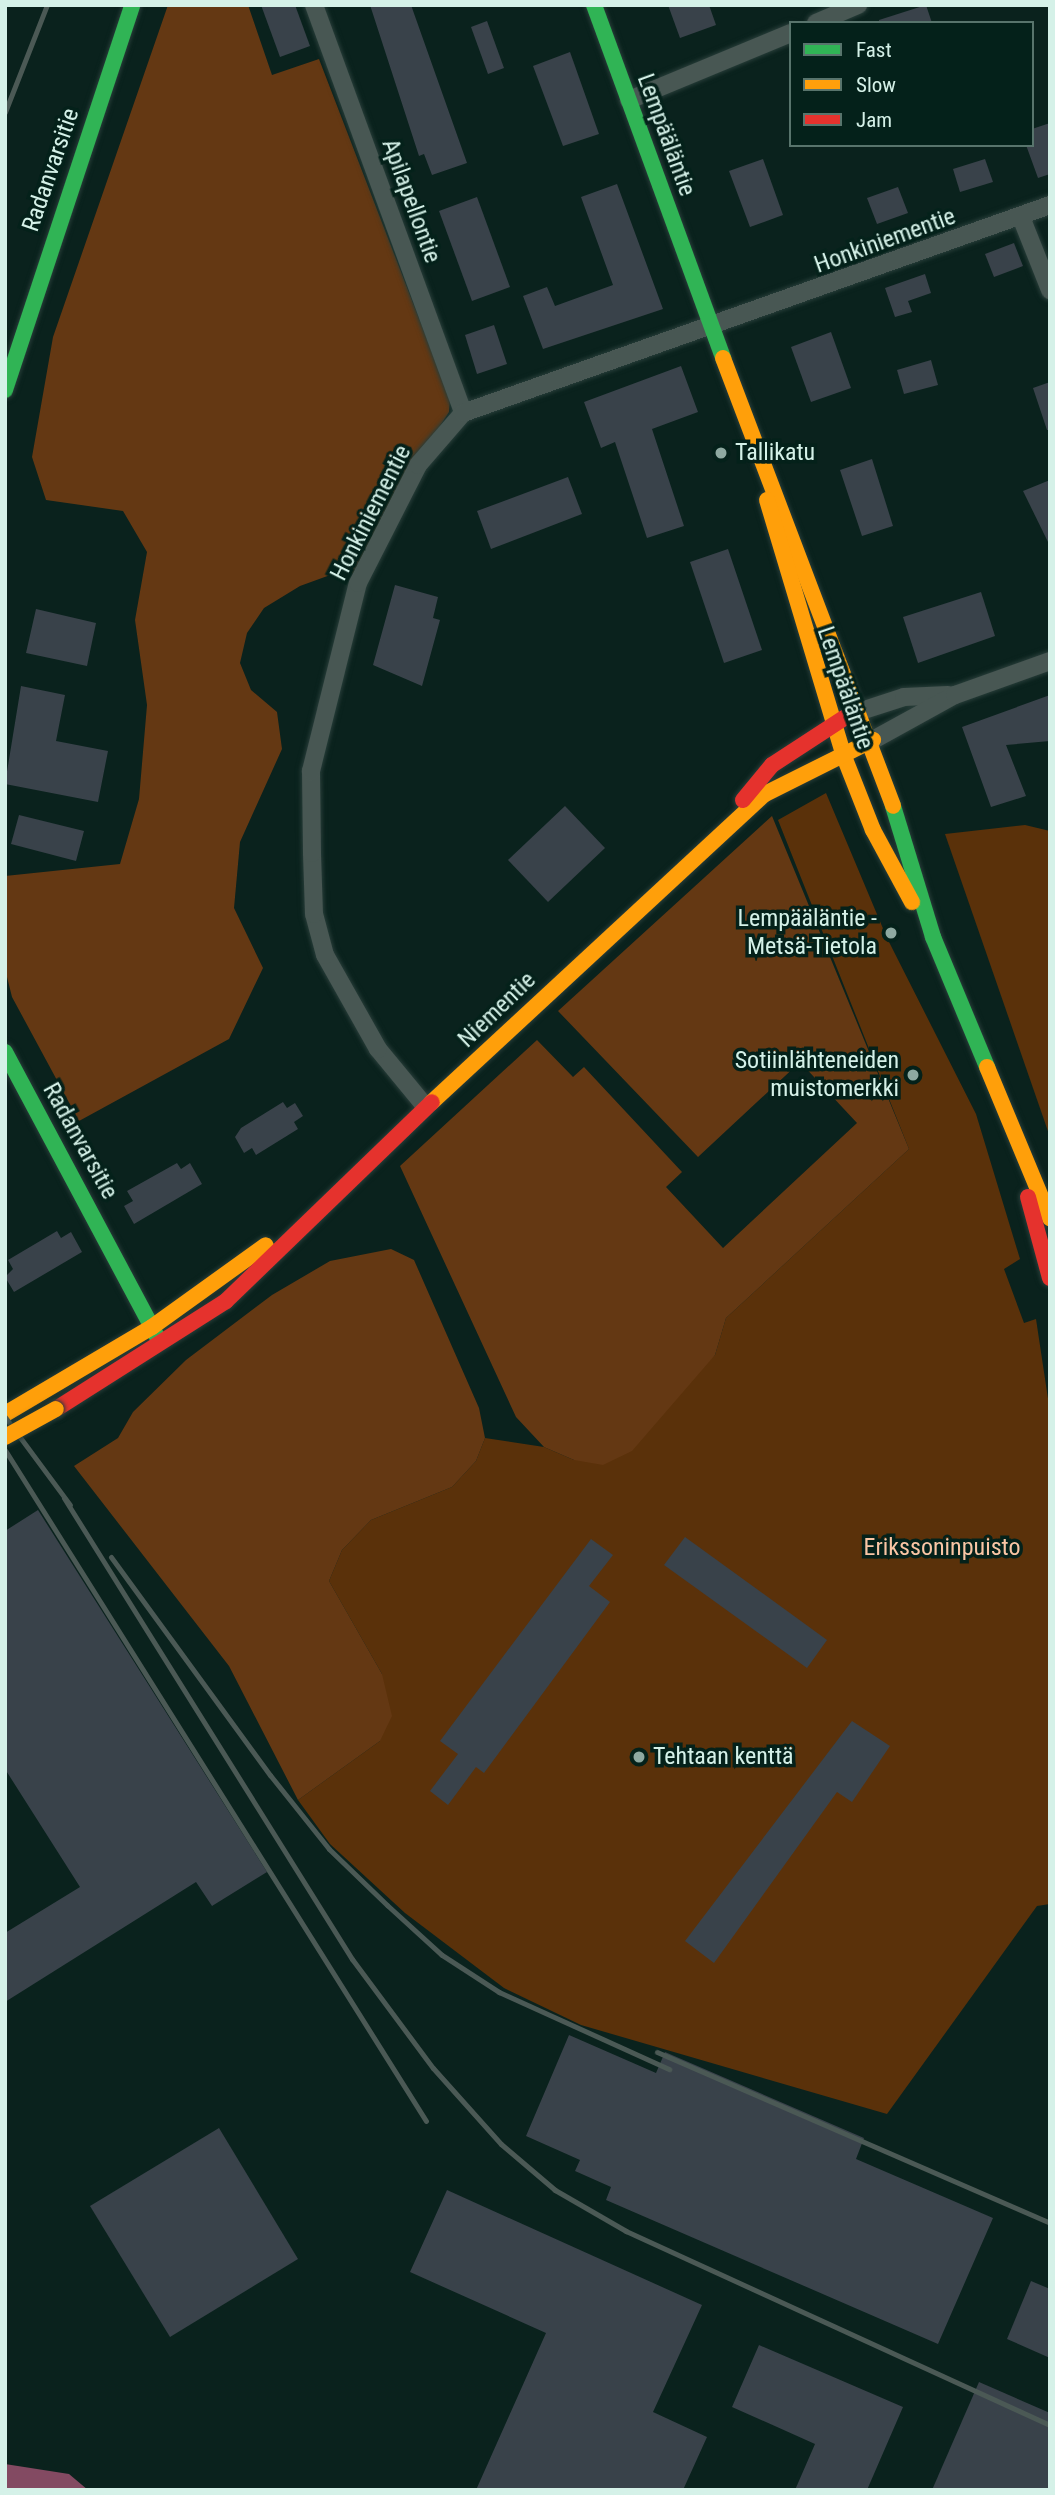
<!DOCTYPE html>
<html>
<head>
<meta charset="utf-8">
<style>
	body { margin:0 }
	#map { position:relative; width:1055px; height:2495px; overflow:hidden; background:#0a221d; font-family:"Roboto Condensed",sans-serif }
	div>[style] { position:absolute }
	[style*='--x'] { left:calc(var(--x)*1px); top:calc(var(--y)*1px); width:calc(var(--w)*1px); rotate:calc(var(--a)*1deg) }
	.green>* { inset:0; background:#5a310a }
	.forest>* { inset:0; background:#643813 }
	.water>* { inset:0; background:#834a62 }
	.building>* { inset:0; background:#39424a }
	.roads { filter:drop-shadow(0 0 2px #283d39) drop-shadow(0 0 2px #283d39) }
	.street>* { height:18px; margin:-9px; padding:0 9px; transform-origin:9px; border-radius:9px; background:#485753 }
	.fast>* { height:16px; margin:-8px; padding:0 8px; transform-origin:8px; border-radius:8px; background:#30b455 }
	.slow>* { height:16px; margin:-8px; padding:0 8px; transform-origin:8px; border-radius:8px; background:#ff9f0a }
	.jam>* { height:16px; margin:-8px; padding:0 8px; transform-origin:8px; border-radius:8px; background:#e5322d }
	.rail>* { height:5px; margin:-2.5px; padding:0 2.5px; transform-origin:2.5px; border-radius:2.5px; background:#4b5955 }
	.bridges { filter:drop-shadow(0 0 2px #283d39) drop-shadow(0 0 2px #283d39) }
	.slow-bridge>* { height:16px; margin:-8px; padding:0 8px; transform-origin:8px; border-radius:8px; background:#ff9f0a }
	.dots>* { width:19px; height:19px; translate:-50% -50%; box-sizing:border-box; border:4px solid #04211a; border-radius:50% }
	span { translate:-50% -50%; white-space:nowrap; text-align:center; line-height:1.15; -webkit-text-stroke:7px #04211a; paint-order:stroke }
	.street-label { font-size:24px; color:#d5f1e8 }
	.poi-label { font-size:24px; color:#d5f1e8 }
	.left { translate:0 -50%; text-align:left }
	.right { translate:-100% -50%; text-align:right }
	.park-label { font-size:24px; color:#fac6a5 }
	.frame { position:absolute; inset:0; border:7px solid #d5f1e8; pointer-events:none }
	.legend { position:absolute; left:789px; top:21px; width:245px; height:126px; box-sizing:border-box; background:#04211a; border:2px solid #58746c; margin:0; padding:9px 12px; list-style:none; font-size:21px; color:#d5f1e8 }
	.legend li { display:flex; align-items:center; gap:14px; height:35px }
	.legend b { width:35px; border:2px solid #58746c }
</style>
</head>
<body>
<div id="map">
	<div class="green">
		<div style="clip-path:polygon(826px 793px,887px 938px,976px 1114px,1020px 1259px,1004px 1269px,1024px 1323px,1036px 1319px,1050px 1412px,1050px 1904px,1037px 1906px,887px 2114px,581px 2025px,504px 1988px,405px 1913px,330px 1844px,298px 1800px,380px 1741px,382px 1674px,329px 1581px,342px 1550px,371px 1520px,452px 1487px,476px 1461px,485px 1438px,544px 1447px,574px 1460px,715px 1355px,726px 1318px,909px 1149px,778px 820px)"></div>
		<div style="clip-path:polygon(1025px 825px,1050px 831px,1050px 1137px,945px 834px)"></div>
	</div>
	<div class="forest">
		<div style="clip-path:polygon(168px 5px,248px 5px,272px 75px,319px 59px,450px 399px,449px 412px,381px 517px,361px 573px,333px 574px,300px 586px,264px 608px,247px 633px,240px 663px,251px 690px,277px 712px,282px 749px,240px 842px,234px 908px,263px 968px,229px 1039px,79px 1121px,12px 997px,5px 969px,5px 876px,120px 864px,139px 799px,147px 705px,135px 620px,147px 552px,123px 511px,46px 500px,32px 457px,53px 337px)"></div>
		<div style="clip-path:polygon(772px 816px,909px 1149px,726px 1318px,715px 1355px,632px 1451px,603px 1465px,574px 1460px,544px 1447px,516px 1417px,400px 1166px,537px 1040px,573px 1077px,584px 1067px,682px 1172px,666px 1187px,723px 1248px,857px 1123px,800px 1062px,698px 1157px,558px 1011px)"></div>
		<div style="clip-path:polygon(391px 1249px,414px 1260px,479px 1408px,485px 1438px,476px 1461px,452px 1487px,371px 1520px,342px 1550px,329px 1581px,382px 1674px,392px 1716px,380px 1741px,298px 1800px,229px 1666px,74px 1466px,118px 1438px,133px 1412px,186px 1360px,272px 1295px,330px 1261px)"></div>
	</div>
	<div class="water">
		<div style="clip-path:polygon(5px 2464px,69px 2474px,88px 2490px,5px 2490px)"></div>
	</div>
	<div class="building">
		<div style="clip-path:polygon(261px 5px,295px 5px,310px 46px,280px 57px)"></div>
		<div style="clip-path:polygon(370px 5px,411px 5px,467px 163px,432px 175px,424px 154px,419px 156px)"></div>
		<div style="clip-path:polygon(668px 5px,709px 5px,716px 25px,680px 38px)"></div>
		<div style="clip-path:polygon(926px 5px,932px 23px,879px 23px,879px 20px)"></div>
		<div style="clip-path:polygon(487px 21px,504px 68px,488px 74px,471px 27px)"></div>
		<div style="clip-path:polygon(570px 52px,599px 134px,563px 146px,533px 66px)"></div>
		<div style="clip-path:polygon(1050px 123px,1050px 174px,1038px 178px,1026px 145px,1032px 145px,1032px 129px)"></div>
		<div style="clip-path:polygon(763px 159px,783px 215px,750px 227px,729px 171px)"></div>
		<div style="clip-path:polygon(985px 159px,993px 182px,960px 192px,953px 169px)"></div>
		<div style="clip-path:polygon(617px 184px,663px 309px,543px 349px,523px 296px,547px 287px,555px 306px,613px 285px,581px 197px)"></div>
		<div style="clip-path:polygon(898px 187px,908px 213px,877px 224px,867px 198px)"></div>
		<div style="clip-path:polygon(477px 197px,510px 287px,472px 301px,439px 211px)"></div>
		<div style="clip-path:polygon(1014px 243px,1023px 266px,994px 277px,985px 254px)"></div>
		<div style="clip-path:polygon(925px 274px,931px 293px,908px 301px,912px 312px,895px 317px,885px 288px)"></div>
		<div style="clip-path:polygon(494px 325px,507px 364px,477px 374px,465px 335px)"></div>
		<div style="clip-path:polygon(831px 332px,851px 388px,811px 402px,791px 347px)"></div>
		<div style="clip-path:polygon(931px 360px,938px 385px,904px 394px,897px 370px)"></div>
		<div style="clip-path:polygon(681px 366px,698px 412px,652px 429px,684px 526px,647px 538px,615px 442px,601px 448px,584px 402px)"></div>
		<div style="clip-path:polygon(1050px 382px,1050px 430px,1047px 430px,1033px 388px)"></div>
		<div style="clip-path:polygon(872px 459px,893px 526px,862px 536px,840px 470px)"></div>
		<div style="clip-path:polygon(568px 477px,582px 514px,491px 549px,477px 511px)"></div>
		<div style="clip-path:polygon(1050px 480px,1050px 542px,1048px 542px,1023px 491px)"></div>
		<div style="clip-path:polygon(728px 549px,762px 650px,724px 663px,690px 562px)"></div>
		<div style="clip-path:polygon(395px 585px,438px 597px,433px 618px,440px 620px,422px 686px,373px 665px)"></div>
		<div style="clip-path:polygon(981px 592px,995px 636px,918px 663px,903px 617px)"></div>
		<div style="clip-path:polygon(36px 609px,96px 623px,87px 666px,26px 653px)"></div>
		<div style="clip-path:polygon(21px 686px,65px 695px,56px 741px,108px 751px,98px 802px,5px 784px)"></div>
		<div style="clip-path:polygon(1050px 695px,1050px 741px,1006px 745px,1026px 796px,991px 807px,962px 727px)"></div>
		<div style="clip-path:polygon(565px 806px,605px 848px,548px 902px,508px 860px)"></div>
		<div style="clip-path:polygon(19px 815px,84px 831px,76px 861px,11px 844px)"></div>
		<div style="clip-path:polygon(283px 1102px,287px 1108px,295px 1103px,303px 1116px,294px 1122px,298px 1129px,256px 1155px,252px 1148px,244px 1153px,235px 1137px,241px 1128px)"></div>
		<div style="clip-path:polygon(177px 1163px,181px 1169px,190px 1163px,202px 1184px,134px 1224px,124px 1206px,133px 1201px,127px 1191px)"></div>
		<div style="clip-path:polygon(57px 1231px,61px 1238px,71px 1232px,82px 1252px,14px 1292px,5px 1277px,13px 1269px,8px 1260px)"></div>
		<div style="clip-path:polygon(38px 1510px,267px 1872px,212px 1906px,196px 1882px,5px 2002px,5px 1933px,80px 1887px,5px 1769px,5px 1531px)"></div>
		<div style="clip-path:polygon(685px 1537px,827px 1640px,807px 1668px,664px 1565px)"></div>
		<div style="clip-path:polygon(591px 1539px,613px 1555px,589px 1586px,610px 1602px,484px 1773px,476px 1767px,448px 1805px,430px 1791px,458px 1754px,440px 1741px)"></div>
		<div style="clip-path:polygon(852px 1721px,890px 1746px,852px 1802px,837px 1792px,714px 1963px,685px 1941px)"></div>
		<div style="clip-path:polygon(569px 2035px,656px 2073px,665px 2052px,864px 2138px,856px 2159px,993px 2218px,938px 2344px,606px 2200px,611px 2187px,575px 2171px,580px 2160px,526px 2136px)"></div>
		<div style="clip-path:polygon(219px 2128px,298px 2259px,170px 2337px,90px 2206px)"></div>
		<div style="clip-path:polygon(447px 2190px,702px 2305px,653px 2412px,707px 2437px,683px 2490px,476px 2490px,546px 2333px,410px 2272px)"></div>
		<div style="clip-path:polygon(1031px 2281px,1050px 2289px,1050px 2358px,1007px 2339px)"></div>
		<div style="clip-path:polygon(759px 2345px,903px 2407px,867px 2490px,795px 2490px,815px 2444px,732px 2407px)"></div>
		<div style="clip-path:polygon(979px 2382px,1050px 2413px,1050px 2490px,932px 2490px)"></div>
	</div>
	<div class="roads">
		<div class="street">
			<div style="--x:314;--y:5;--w:434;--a:69.9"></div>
			<div style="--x:816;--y:23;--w:46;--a:-23.2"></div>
			<div style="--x:629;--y:100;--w:175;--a:-22.5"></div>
			<div style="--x:1021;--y:217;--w:79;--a:68.3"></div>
			<div style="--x:861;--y:711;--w:45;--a:-18"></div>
			<div style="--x:904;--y:697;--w:44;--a:-2.6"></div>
			<div style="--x:873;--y:740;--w:94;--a:-28.8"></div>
			<div style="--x:955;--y:695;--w:101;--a:-19.7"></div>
			<div style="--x:425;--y:1106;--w:74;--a:-129.5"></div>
			<div style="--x:378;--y:1049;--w:108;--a:-119.4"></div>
			<div style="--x:325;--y:955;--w:42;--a:-105"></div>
			<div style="--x:314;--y:914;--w:61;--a:-91.9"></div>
			<div style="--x:312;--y:853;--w:82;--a:-90.7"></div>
			<div style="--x:311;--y:771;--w:194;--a:-76"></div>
			<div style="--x:358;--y:583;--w:132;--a:-63"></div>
			<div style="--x:418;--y:465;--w:69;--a:-49.1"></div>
			<div style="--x:463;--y:413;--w:623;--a:-19.51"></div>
		</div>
		<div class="fast">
			<div style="--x:594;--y:5;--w:376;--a:69.9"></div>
			<div style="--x:5;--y:390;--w:405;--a:-71.7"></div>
			<div style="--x:893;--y:806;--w:137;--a:73"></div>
			<div style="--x:933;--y:937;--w:141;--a:67.4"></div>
			<div style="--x:5;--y:1052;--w:327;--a:61.9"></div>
		</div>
		<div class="slow">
			<div style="--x:723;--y:358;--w:479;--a:69.2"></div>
			<div style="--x:767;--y:500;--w:265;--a:73.3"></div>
			<div style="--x:843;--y:754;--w:82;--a:68.5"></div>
			<div style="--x:873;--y:830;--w:82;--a:61.6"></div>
			<div style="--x:987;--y:1067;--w:164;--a:67.4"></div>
			<div style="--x:432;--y:1102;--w:454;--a:-42.8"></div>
			<div style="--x:765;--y:794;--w:121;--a:-26.6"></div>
			<div style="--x:5;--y:1414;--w:171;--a:-30.6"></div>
			<div style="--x:152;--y:1327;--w:140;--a:-35.7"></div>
		</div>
		<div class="jam">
			<div style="--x:743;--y:800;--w:45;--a:-50.4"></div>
			<div style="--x:772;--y:765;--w:86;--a:-33.1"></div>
			<div style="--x:1028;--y:1197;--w:84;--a:74.8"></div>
			<div style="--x:56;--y:1409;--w:201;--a:-32.4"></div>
			<div style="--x:226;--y:1301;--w:286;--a:-44"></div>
		</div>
	</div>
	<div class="rail">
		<div style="--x:5;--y:112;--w:115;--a:-68.6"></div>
		<div style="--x:5;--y:1417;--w:109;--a:53.5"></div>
		<div style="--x:5;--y:1450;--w:792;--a:57.89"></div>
		<div style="--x:64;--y:1498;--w:544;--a:58.01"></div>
		<div style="--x:352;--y:1959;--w:136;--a:53.4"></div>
		<div style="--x:433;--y:2068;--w:102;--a:48.2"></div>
		<div style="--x:501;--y:2144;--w:71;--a:40.4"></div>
		<div style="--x:555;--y:2190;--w:82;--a:30"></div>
		<div style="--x:626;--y:2231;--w:466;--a:24.6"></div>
		<div style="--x:111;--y:1557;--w:270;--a:53.9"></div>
		<div style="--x:270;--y:1775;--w:95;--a:51.4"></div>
		<div style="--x:329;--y:1849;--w:81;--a:44"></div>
		<div style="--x:387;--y:1905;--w:74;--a:42.3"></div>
		<div style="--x:442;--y:1955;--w:68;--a:33"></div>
		<div style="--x:499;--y:1992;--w:187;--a:24.4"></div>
		<div style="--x:657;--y:2052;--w:429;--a:23.5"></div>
	</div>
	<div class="bridges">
		<div class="slow-bridge">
			<div style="--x:5;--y:1437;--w:58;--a:-28.8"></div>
		</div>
	</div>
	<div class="dots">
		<div style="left:721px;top:453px;background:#8ea9a1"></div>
		<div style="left:891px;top:933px;background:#8ea9a1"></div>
		<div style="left:913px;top:1075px;background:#8ea9a1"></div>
		<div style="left:639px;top:1757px;background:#8ea9a1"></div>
	</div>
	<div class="street-label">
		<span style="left:666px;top:135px;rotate:70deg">Lempääläntie</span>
		<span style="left:51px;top:170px;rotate:-71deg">Radanvarsitie</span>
		<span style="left:411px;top:201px;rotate:70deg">Apilapellontie</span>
		<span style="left:885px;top:241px;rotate:-20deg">Honkiniementie</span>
		<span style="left:371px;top:513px;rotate:-63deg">Honkiniementie</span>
		<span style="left:845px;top:688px;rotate:71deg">Lempääläntie</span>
		<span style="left:497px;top:1010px;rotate:-44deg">Niementie</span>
		<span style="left:80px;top:1141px;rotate:61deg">Radanvarsitie</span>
	</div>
	<div class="poi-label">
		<span class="left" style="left:735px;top:453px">Tallikatu</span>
		<span class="right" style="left:877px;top:933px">Lempääläntie -<br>Metsä-Tietola</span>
		<span class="right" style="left:899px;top:1075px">Sotiinlähteneiden<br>muistomerkki</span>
		<span class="left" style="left:653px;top:1757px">Tehtaan kenttä</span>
	</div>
	<div class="park-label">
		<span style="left:942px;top:1548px">Erikssoninpuisto</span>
	</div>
	<div class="frame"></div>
	<ul class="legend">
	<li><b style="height:9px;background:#30b455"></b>Fast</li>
	<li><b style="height:9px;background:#ff9f0a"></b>Slow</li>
	<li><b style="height:9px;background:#e5322d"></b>Jam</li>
	</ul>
</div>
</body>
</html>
